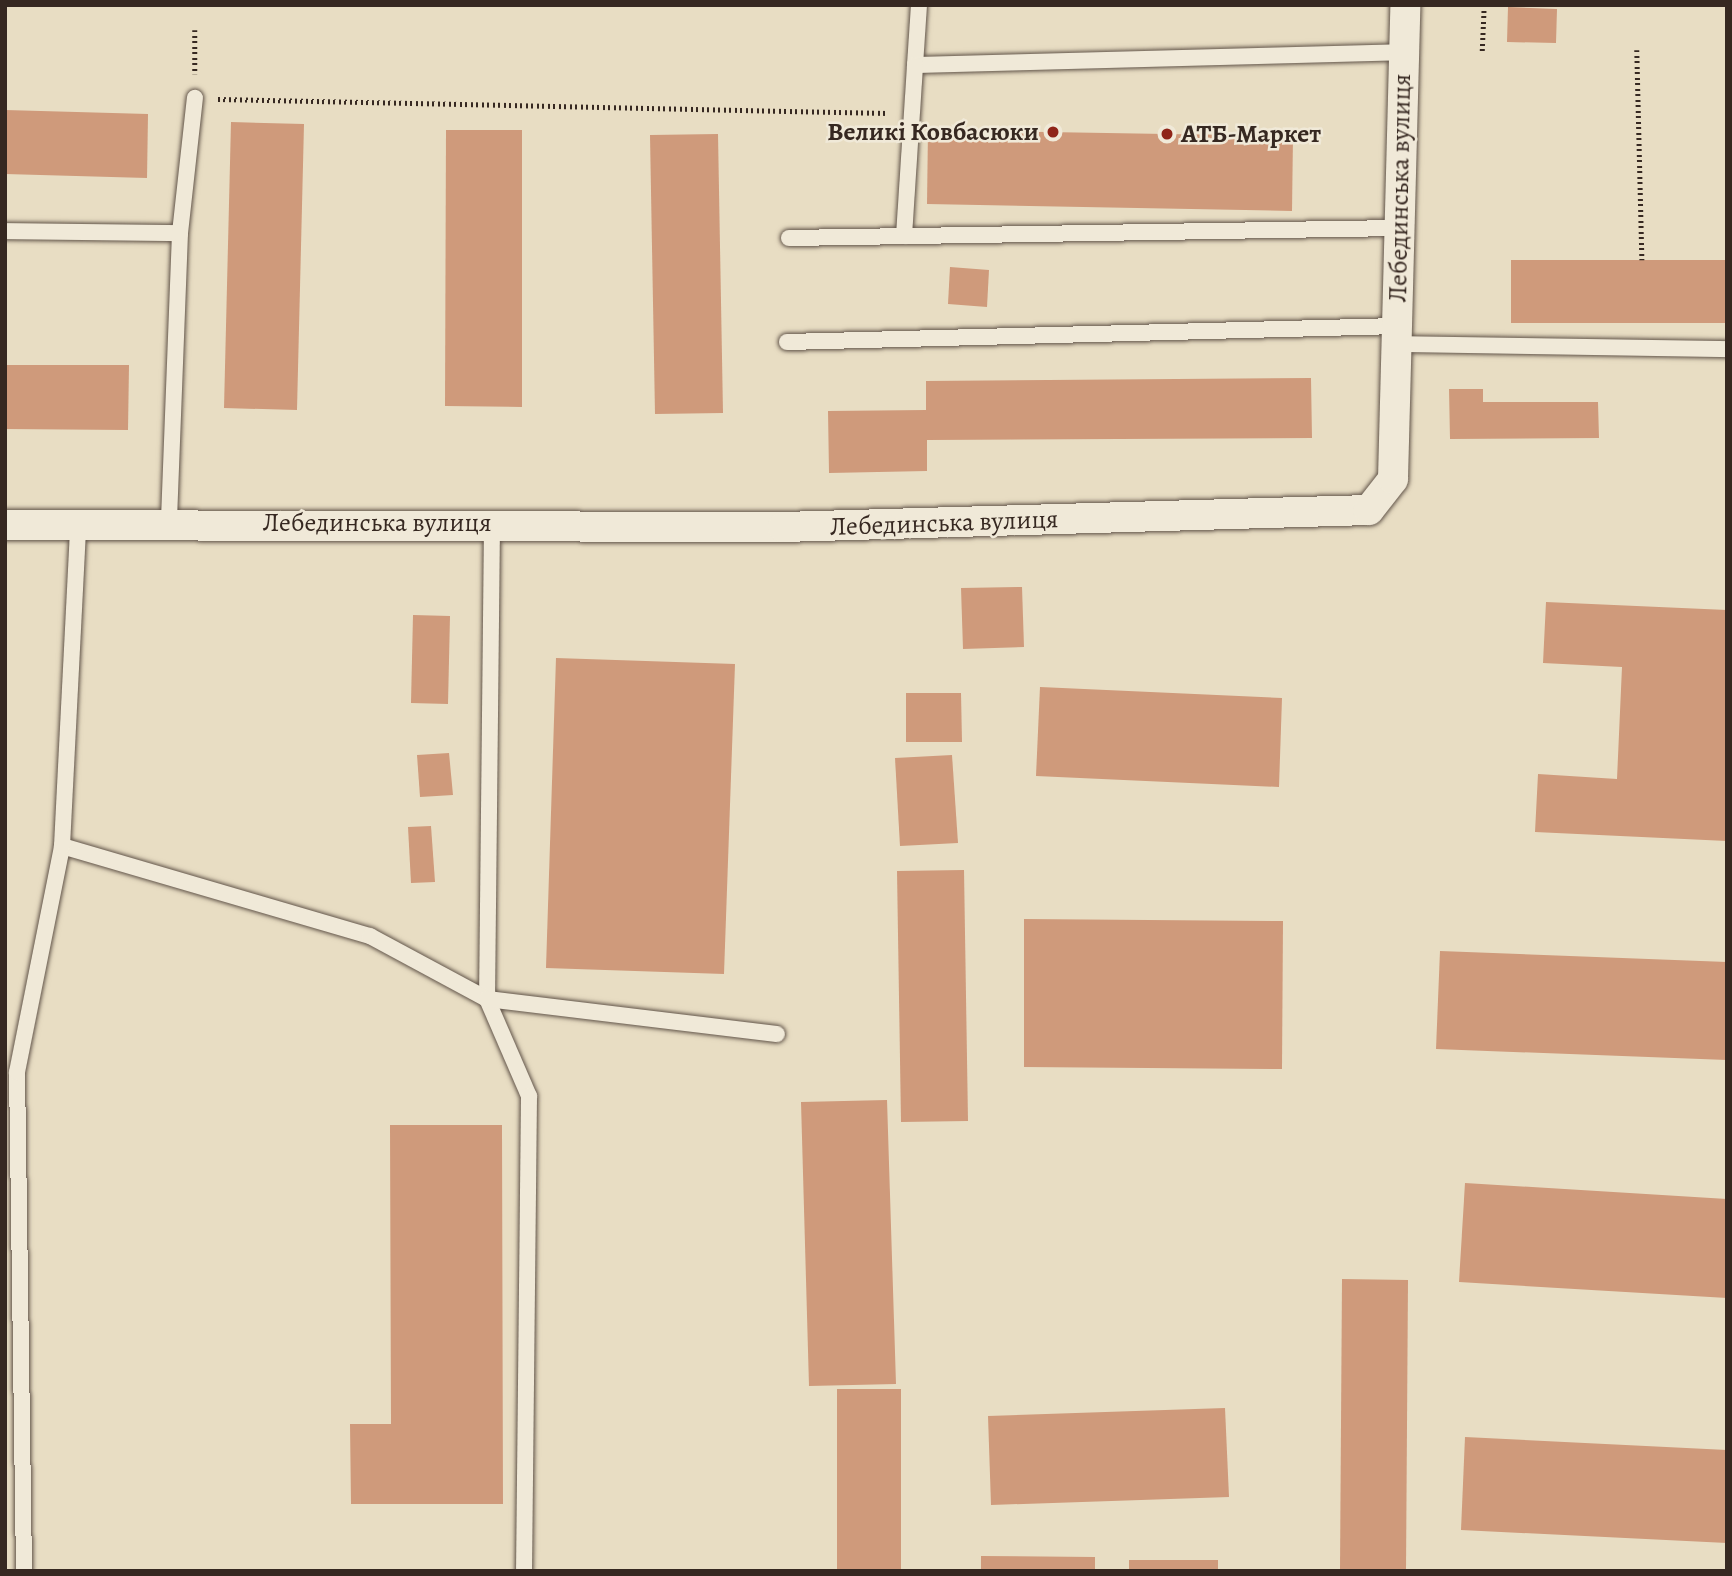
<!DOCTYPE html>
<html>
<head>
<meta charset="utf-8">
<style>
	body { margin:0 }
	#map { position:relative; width:1732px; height:1576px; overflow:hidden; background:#e8ddc3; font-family:Alegreya,serif }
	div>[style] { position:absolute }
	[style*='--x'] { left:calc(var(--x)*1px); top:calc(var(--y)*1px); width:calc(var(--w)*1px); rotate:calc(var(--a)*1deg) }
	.building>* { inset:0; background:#cf9a7b }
	.path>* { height:4.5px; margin-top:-2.25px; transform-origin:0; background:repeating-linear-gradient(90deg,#362821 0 2px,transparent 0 5.5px) }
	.roads { filter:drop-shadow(0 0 2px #62554a) drop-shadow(0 0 2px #62554a) }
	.service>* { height:16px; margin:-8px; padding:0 8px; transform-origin:8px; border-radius:8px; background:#f0e9d8 }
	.minor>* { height:30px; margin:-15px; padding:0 15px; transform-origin:15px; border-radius:15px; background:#f0e9d8 }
	.dots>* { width:19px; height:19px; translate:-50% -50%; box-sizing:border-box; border:4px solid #f0e9d8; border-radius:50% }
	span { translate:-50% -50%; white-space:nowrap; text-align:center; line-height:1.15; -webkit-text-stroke:5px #f0e9d8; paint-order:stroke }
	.poi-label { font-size:26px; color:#362821; font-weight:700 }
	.right { translate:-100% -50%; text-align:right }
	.left { translate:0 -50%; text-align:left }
	.street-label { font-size:26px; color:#362821 }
	.frame { position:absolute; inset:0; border:7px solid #362821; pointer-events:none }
</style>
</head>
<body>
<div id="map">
	<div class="building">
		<div style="clip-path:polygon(1508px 7px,1557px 9px,1556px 43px,1507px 42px)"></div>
		<div style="clip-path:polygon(5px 110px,148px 114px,147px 178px,5px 174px)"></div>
		<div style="clip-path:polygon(231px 122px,304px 124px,297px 410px,224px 408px)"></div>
		<div style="clip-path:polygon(446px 130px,522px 130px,522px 407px,445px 406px)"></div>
		<div style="clip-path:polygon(928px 130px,1293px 136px,1292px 211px,927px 204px)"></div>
		<div style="clip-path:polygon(718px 134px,723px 413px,655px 414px,650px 135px)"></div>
		<div style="clip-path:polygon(1511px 260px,1727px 260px,1727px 323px,1511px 323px)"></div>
		<div style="clip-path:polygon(950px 267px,989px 270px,987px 307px,948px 304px)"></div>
		<div style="clip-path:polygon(5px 365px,129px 365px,128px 430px,5px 429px)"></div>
		<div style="clip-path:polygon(1311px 378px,1312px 438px,927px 440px,927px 471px,829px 473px,828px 411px,926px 410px,926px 381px)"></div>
		<div style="clip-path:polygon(1449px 389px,1483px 389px,1483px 402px,1598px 402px,1599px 438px,1450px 439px)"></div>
		<div style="clip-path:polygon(1022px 587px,1024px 647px,963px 649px,961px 588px)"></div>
		<div style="clip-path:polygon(1546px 602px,1727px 610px,1727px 841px,1535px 832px,1538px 774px,1617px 779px,1622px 667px,1543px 663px)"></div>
		<div style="clip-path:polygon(413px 615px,450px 616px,448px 704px,411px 703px)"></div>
		<div style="clip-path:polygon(556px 658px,735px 664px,724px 974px,546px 968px)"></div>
		<div style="clip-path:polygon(1040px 687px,1282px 698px,1279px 787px,1036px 776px)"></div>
		<div style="clip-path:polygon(906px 693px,961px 693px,962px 742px,906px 742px)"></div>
		<div style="clip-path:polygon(449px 753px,453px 795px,420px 797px,417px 755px)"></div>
		<div style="clip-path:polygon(952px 755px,958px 843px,900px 846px,895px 758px)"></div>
		<div style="clip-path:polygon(431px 826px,435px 882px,411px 883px,408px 827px)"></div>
		<div style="clip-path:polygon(964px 870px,968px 1121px,901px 1122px,897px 871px)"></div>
		<div style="clip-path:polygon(1024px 919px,1283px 921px,1282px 1069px,1024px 1067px)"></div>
		<div style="clip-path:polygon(1440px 951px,1727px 962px,1727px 1060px,1436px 1049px)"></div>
		<div style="clip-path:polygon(887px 1100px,896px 1384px,809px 1386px,801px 1102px)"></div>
		<div style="clip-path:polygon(390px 1125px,502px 1125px,503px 1504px,351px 1504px,350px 1424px,391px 1424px)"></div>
		<div style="clip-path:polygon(1465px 1183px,1727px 1199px,1727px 1298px,1459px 1282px)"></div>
		<div style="clip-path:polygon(1342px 1279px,1408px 1280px,1406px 1571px,1340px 1571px)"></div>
		<div style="clip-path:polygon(837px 1389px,901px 1389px,901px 1571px,837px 1571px)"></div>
		<div style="clip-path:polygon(1225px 1408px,1229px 1497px,991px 1505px,988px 1416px)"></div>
		<div style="clip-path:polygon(1465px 1437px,1727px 1450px,1727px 1543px,1461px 1530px)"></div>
		<div style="clip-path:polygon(981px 1556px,1095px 1557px,1095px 1571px,981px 1571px)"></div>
		<div style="clip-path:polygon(1129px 1560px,1218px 1560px,1218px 1571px,1129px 1571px)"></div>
	</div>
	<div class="path">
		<div style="--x:195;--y:30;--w:44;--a:90"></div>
		<div style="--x:1637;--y:50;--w:210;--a:88.6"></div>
		<div style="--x:1482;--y:51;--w:46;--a:-87.5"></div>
		<div style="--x:218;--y:99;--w:670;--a:1.2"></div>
	</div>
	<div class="roads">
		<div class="service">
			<div style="--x:919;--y:5;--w:60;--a:93.8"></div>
			<div style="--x:915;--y:65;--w:487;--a:-1.5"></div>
			<div style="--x:5;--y:231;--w:175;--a:0.7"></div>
			<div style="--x:180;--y:233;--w:289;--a:92.2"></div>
			<div style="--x:180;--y:233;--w:136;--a:-83.7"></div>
			<div style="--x:904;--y:236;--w:171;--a:-86.3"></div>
			<div style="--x:789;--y:238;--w:608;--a:-0.94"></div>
			<div style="--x:787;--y:342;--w:610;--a:-1.5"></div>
			<div style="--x:1397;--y:344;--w:330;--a:0.9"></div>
			<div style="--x:492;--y:524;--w:475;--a:90.6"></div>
			<div style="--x:487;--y:999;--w:106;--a:66.6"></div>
			<div style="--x:529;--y:1096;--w:475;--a:90.6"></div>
			<div style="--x:62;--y:846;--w:321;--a:16.3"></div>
			<div style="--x:370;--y:936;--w:133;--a:28.3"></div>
			<div style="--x:487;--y:999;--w:292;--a:6.9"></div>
			<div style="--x:24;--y:1571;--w:499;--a:-90.8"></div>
			<div style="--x:17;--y:1072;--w:230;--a:-78.7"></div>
			<div style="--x:62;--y:846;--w:321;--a:-87.1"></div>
		</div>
		<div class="minor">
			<div style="--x:5;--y:525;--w:778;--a:0.15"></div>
			<div style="--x:783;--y:527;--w:586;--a:-1.66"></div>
			<div style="--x:1369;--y:510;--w:39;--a:-52"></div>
			<div style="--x:1393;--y:479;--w:474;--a:-88.5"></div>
		</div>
	</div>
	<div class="dots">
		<div style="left:1053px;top:132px;background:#8f2418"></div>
		<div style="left:1167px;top:134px;background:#8f2418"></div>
	</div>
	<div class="poi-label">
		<span class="right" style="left:1039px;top:132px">Великі Ковбасюки</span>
		<span class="left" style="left:1181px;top:134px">АТБ-Маркет</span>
	</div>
	<div class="street-label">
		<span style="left:1400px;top:188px;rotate:-89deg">Лебединська вулиця</span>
		<span style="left:377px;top:523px">Лебединська вулиця</span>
		<span style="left:944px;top:523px;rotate:-2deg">Лебединська вулиця</span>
	</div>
	<div class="frame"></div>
</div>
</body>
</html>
